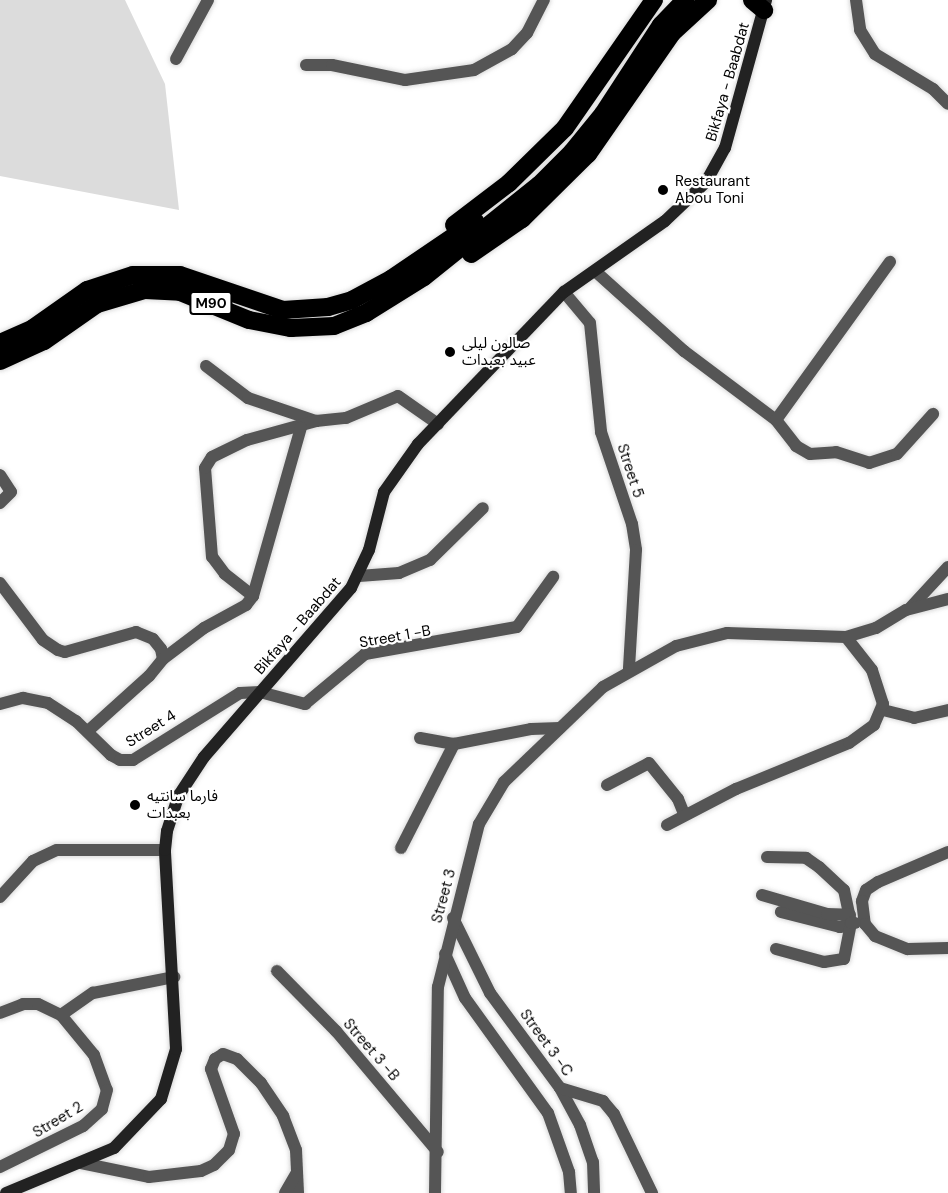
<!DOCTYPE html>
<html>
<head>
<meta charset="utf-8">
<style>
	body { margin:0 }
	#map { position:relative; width:948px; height:1193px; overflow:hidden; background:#fff; font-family:"DM Sans","Noto Sans Arabic",sans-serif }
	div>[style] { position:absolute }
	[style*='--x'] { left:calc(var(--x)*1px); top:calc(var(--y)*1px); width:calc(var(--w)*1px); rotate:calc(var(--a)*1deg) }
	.green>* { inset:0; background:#dcdcdc }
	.roads { filter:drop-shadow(0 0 2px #dbdbdb) drop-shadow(0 0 2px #dbdbdb) }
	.minor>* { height:12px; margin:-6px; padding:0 6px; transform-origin:6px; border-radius:6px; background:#555 }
	.secondary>* { height:12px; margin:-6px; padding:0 6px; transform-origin:6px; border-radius:6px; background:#222 }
	.motorway>* { height:18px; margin:-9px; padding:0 9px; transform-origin:9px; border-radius:9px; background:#000 }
	.dots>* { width:16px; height:16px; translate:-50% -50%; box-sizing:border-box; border:3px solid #fff; border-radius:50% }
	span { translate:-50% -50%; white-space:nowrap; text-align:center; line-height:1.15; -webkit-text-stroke:4.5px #fff; paint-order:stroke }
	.shield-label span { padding:2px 4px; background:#fff; border:2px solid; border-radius:4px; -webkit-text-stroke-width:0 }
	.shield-label { font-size:14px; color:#000; font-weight:700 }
	.street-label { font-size:15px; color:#000 }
	.poi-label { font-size:15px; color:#000 }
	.left { translate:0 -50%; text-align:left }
</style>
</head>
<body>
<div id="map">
	<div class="green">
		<div style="clip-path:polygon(0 0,125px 0,165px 84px,179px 210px,0 176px)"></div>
	</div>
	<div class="roads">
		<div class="minor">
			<div style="--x:856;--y:0;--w:30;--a:82"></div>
			<div style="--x:860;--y:30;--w:28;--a:58"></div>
			<div style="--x:875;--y:54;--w:68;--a:31.1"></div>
			<div style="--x:933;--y:89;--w:21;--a:45"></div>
			<div style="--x:176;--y:59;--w:67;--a:-61.5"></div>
			<div style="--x:306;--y:65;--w:26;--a:0"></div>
			<div style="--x:332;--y:65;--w:75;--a:11.6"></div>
			<div style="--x:405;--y:80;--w:70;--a:-8.2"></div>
			<div style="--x:474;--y:70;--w:43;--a:-28.9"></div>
			<div style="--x:512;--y:49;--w:22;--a:-47"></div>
			<div style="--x:527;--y:33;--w:37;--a:-63"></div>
			<div style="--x:595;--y:271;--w:120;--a:42"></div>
			<div style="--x:684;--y:351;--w:115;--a:36.9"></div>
			<div style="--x:776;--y:420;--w:33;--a:52"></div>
			<div style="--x:796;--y:446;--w:16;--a:30"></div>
			<div style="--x:810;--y:454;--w:26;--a:-4"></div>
			<div style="--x:836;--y:452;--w:35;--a:18"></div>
			<div style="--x:869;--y:463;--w:29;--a:-18"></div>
			<div style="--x:897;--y:454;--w:54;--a:-48"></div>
			<div style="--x:564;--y:292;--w:40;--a:50"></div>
			<div style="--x:590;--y:323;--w:110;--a:84.2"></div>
			<div style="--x:601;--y:432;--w:97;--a:71.4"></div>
			<div style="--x:632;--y:524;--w:26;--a:81"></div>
			<div style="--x:636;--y:550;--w:119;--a:93.4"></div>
			<div style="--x:206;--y:366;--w:53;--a:37.3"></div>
			<div style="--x:248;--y:398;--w:72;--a:18.7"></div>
			<div style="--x:316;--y:421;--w:30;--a:-6"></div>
			<div style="--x:346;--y:418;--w:56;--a:-22.9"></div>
			<div style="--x:398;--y:396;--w:49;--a:35"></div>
			<div style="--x:776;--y:420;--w:195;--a:-54.2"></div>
			<div style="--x:0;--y:475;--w:20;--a:57"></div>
			<div style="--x:11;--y:492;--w:16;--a:135"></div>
			<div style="--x:359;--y:576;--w:40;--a:-4.3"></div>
			<div style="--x:399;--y:573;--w:34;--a:-23"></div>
			<div style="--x:430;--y:560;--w:74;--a:-44.5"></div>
			<div style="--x:0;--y:583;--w:71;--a:53"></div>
			<div style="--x:43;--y:640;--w:18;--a:34"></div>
			<div style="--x:58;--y:650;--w:7;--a:16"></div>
			<div style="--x:65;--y:652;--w:74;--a:-15.7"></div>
			<div style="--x:136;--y:632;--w:18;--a:22"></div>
			<div style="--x:153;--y:639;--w:13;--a:51"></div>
			<div style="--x:161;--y:649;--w:10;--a:79"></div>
			<div style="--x:163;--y:659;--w:22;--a:129"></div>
			<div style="--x:149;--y:676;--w:82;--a:138"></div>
			<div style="--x:253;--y:596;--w:36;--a:-142"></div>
			<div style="--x:225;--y:574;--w:21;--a:-127"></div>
			<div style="--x:212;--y:557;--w:89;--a:-94.5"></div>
			<div style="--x:205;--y:468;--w:13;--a:-58"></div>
			<div style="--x:212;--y:457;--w:39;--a:-26"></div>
			<div style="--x:247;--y:440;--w:72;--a:-15.4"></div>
			<div style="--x:910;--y:608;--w:56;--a:-47.2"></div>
			<div style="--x:163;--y:659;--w:51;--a:-37.1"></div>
			<div style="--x:204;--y:628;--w:48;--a:-28.7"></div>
			<div style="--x:246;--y:605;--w:11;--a:-52"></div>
			<div style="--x:253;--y:596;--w:175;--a:-74.1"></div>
			<div style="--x:0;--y:704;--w:24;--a:-15"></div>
			<div style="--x:23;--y:698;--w:25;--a:11"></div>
			<div style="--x:48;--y:703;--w:33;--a:33"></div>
			<div style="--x:76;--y:721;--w:49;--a:44.2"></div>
			<div style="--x:111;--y:755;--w:10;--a:29"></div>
			<div style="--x:120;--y:760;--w:13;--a:0"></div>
			<div style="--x:133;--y:760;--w:126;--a:-32.1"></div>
			<div style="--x:240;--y:693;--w:20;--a:-3"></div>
			<div style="--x:260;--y:692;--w:47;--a:14.9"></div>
			<div style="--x:305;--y:704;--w:78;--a:-39.8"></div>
			<div style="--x:365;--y:654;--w:154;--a:-10.1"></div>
			<div style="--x:517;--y:627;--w:62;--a:-54.2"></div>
			<div style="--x:883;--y:710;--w:32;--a:14"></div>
			<div style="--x:914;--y:718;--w:35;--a:-13"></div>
			<div style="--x:420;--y:738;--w:35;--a:10"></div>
			<div style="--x:454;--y:744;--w:78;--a:-11"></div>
			<div style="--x:531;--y:729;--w:29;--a:-2"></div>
			<div style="--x:607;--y:785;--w:47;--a:-27.6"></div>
			<div style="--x:649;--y:763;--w:46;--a:51.1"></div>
			<div style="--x:678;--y:799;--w:16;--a:68"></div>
			<div style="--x:667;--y:825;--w:78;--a:-27.6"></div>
			<div style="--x:736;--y:789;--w:122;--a:-22.2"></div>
			<div style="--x:849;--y:743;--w:31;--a:-36"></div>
			<div style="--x:874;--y:725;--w:23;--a:-67"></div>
			<div style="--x:883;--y:704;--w:36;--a:-108"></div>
			<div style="--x:872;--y:670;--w:42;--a:-128.2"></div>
			<div style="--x:401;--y:848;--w:117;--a:-63"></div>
			<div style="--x:948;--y:852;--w:76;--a:156.8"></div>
			<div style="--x:878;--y:882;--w:14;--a:146"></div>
			<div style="--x:866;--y:890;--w:12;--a:110"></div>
			<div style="--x:862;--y:901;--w:23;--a:83"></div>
			<div style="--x:865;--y:924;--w:16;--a:50"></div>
			<div style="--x:875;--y:936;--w:35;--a:22"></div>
			<div style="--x:908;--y:949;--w:40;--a:-1.4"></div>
			<div style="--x:767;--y:857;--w:39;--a:1"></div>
			<div style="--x:806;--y:858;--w:16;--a:35"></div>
			<div style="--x:819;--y:867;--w:34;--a:43"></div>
			<div style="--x:844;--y:890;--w:34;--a:78"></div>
			<div style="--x:851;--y:923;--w:12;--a:160"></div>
			<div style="--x:840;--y:927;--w:61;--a:-165.7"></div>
			<div style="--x:762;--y:895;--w:68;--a:16.3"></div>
			<div style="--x:827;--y:914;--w:23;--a:2"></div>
			<div style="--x:0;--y:897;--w:49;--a:-47.5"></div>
			<div style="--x:33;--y:861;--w:26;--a:-25"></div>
			<div style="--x:57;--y:850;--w:108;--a:0"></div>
			<div style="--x:453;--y:918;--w:84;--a:63.7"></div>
			<div style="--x:490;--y:993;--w:118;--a:53.6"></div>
			<div style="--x:560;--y:1088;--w:42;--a:61.6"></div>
			<div style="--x:580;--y:1125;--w:39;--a:71"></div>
			<div style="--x:593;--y:1162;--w:31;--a:88"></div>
			<div style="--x:776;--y:949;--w:50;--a:15.2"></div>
			<div style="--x:824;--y:962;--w:20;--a:-9"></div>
			<div style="--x:844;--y:959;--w:37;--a:-79"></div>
			<div style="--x:851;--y:923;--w:4;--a:0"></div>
			<div style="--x:445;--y:954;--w:48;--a:65.6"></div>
			<div style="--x:465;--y:998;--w:142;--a:54.2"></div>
			<div style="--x:548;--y:1113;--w:63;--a:70.4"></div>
			<div style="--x:569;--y:1172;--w:21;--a:85"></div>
			<div style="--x:277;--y:971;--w:84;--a:45.5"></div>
			<div style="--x:336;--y:1031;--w:158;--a:49.9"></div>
			<div style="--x:0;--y:1013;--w:25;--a:-21"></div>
			<div style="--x:23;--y:1004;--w:15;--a:0"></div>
			<div style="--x:38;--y:1004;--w:25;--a:26"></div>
			<div style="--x:61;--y:1015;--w:52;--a:50.5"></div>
			<div style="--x:94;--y:1055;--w:37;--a:70"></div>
			<div style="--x:107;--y:1090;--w:20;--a:105"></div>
			<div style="--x:102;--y:1109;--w:25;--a:138"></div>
			<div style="--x:83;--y:1126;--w:93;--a:153.7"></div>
			<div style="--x:61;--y:1015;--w:39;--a:-35"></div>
			<div style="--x:93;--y:993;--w:83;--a:-11.2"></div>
			<div style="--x:560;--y:1088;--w:45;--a:16.8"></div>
			<div style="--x:603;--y:1101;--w:17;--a:50"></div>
			<div style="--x:614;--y:1114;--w:88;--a:64.3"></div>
			<div style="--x:81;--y:1163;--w:69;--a:11.6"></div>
			<div style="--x:149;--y:1177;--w:52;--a:-6.6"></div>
			<div style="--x:201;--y:1171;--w:14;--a:-25"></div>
			<div style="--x:214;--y:1165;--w:21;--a:-45"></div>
			<div style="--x:229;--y:1150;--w:17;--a:-73"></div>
			<div style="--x:234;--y:1134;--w:69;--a:-109.5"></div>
			<div style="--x:211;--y:1069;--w:11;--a:-68"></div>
			<div style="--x:215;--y:1059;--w:9;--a:-32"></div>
			<div style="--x:223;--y:1054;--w:15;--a:20"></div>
			<div style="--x:237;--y:1059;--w:34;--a:45"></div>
			<div style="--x:261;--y:1083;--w:40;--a:56"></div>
			<div style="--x:283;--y:1116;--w:36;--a:69"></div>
			<div style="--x:296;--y:1150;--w:43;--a:87.3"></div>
			<div style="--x:285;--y:1193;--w:22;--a:-60"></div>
			<div style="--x:435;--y:1193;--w:206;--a:-89.2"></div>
			<div style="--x:438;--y:987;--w:168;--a:-75.9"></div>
			<div style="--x:479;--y:824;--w:49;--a:-59.2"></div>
			<div style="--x:504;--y:782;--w:137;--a:-43.8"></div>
			<div style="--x:603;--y:687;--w:84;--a:-29.3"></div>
			<div style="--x:676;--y:646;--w:53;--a:-14.3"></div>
			<div style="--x:727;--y:633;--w:119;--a:1.9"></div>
			<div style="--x:846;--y:637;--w:31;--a:-17"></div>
			<div style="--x:876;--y:628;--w:35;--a:-31"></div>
			<div style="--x:906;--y:610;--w:43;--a:-14.7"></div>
		</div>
		<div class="secondary">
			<div style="--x:6;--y:1193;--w:117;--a:-22.6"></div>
			<div style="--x:114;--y:1148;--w:68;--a:-46.2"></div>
			<div style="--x:161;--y:1099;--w:52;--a:-73.3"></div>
			<div style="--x:176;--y:1049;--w:199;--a:-93.2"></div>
			<div style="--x:165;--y:850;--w:19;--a:-84"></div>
			<div style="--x:167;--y:831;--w:38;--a:-72"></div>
			<div style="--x:179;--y:795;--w:45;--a:-56.7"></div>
			<div style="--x:204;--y:757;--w:224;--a:-49"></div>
			<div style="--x:351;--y:588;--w:42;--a:-64.7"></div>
			<div style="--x:369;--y:550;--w:60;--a:-75.5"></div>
			<div style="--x:384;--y:492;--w:59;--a:-54.7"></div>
			<div style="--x:418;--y:444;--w:211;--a:-46.2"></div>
			<div style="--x:564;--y:292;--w:123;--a:-35.1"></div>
			<div style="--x:665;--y:221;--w:57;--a:-43.6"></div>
			<div style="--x:706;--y:182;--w:39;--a:-61"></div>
			<div style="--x:725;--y:148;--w:154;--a:-74.5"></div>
		</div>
		<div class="motorway">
			<div style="--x:752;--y:0;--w:16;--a:40"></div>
			<div style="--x:454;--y:225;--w:69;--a:-37.4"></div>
			<div style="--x:509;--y:183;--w:78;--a:-44.5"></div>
			<div style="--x:565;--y:128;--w:156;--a:-55.2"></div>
			<div style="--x:471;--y:254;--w:62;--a:-34.5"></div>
			<div style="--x:522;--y:219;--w:93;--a:-44.6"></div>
			<div style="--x:588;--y:154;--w:147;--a:-55.2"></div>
			<div style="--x:672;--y:33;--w:49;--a:-42.5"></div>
			<div style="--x:0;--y:343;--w:36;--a:-24"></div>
			<div style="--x:33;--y:328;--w:66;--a:-35.1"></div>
			<div style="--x:87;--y:290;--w:48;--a:-18.1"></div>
			<div style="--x:133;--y:275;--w:47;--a:0"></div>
			<div style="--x:180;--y:275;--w:109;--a:18.8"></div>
			<div style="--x:283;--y:310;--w:45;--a:-3.8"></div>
			<div style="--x:328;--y:307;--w:25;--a:-16"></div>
			<div style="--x:352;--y:300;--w:44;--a:-28.3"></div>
			<div style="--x:391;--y:279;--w:102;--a:-34.2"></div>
			<div style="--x:0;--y:361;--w:48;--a:-24.4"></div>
			<div style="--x:44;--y:341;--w:65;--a:-34.9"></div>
			<div style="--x:97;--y:304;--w:50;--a:-16.3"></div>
			<div style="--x:145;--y:290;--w:35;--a:3"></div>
			<div style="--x:180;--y:292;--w:74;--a:22.1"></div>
			<div style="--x:249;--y:320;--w:43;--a:10.8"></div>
			<div style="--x:291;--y:328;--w:43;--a:-2.7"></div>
			<div style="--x:334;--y:326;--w:35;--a:-22"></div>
			<div style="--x:366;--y:313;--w:68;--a:-31.8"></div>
			<div style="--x:424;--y:277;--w:147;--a:-38.7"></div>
			<div style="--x:539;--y:185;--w:47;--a:-45"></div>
			<div style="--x:572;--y:152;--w:49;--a:-50.8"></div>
			<div style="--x:603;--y:114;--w:106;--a:-56.9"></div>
			<div style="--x:661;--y:25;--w:35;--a:-46"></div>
		</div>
	</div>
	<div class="dots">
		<div style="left:663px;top:190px;background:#000"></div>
		<div style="left:450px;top:352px;background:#000"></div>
		<div style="left:135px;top:805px;background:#000"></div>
	</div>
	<div class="shield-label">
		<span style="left:211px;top:303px">M90</span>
	</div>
	<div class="street-label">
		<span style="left:728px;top:82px;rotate:-74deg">Bikfaya - Baabdat</span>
		<span style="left:630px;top:471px;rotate:72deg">Street 5</span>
		<span style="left:298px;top:626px;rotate:-49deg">Bikfaya - Baabdat</span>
		<span style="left:395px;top:637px;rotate:-10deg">Street 1 -B</span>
		<span style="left:151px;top:729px;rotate:-32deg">Street 4</span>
		<span style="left:444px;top:896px;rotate:-75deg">Street 3</span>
		<span style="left:546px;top:1043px;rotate:54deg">Street 3 -C</span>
		<span style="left:371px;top:1050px;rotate:49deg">Street 3 -B</span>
		<span style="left:58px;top:1120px;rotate:-31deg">Street 2</span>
	</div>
	<div class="poi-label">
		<span class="left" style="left:675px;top:190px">Restaurant<br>Abou Toni</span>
		<span class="left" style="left:462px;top:352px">صالون ليلى<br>عبيد بعبدات</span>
		<span class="left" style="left:147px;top:805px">فارما سانتيه<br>بعبدات</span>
	</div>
</div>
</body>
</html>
